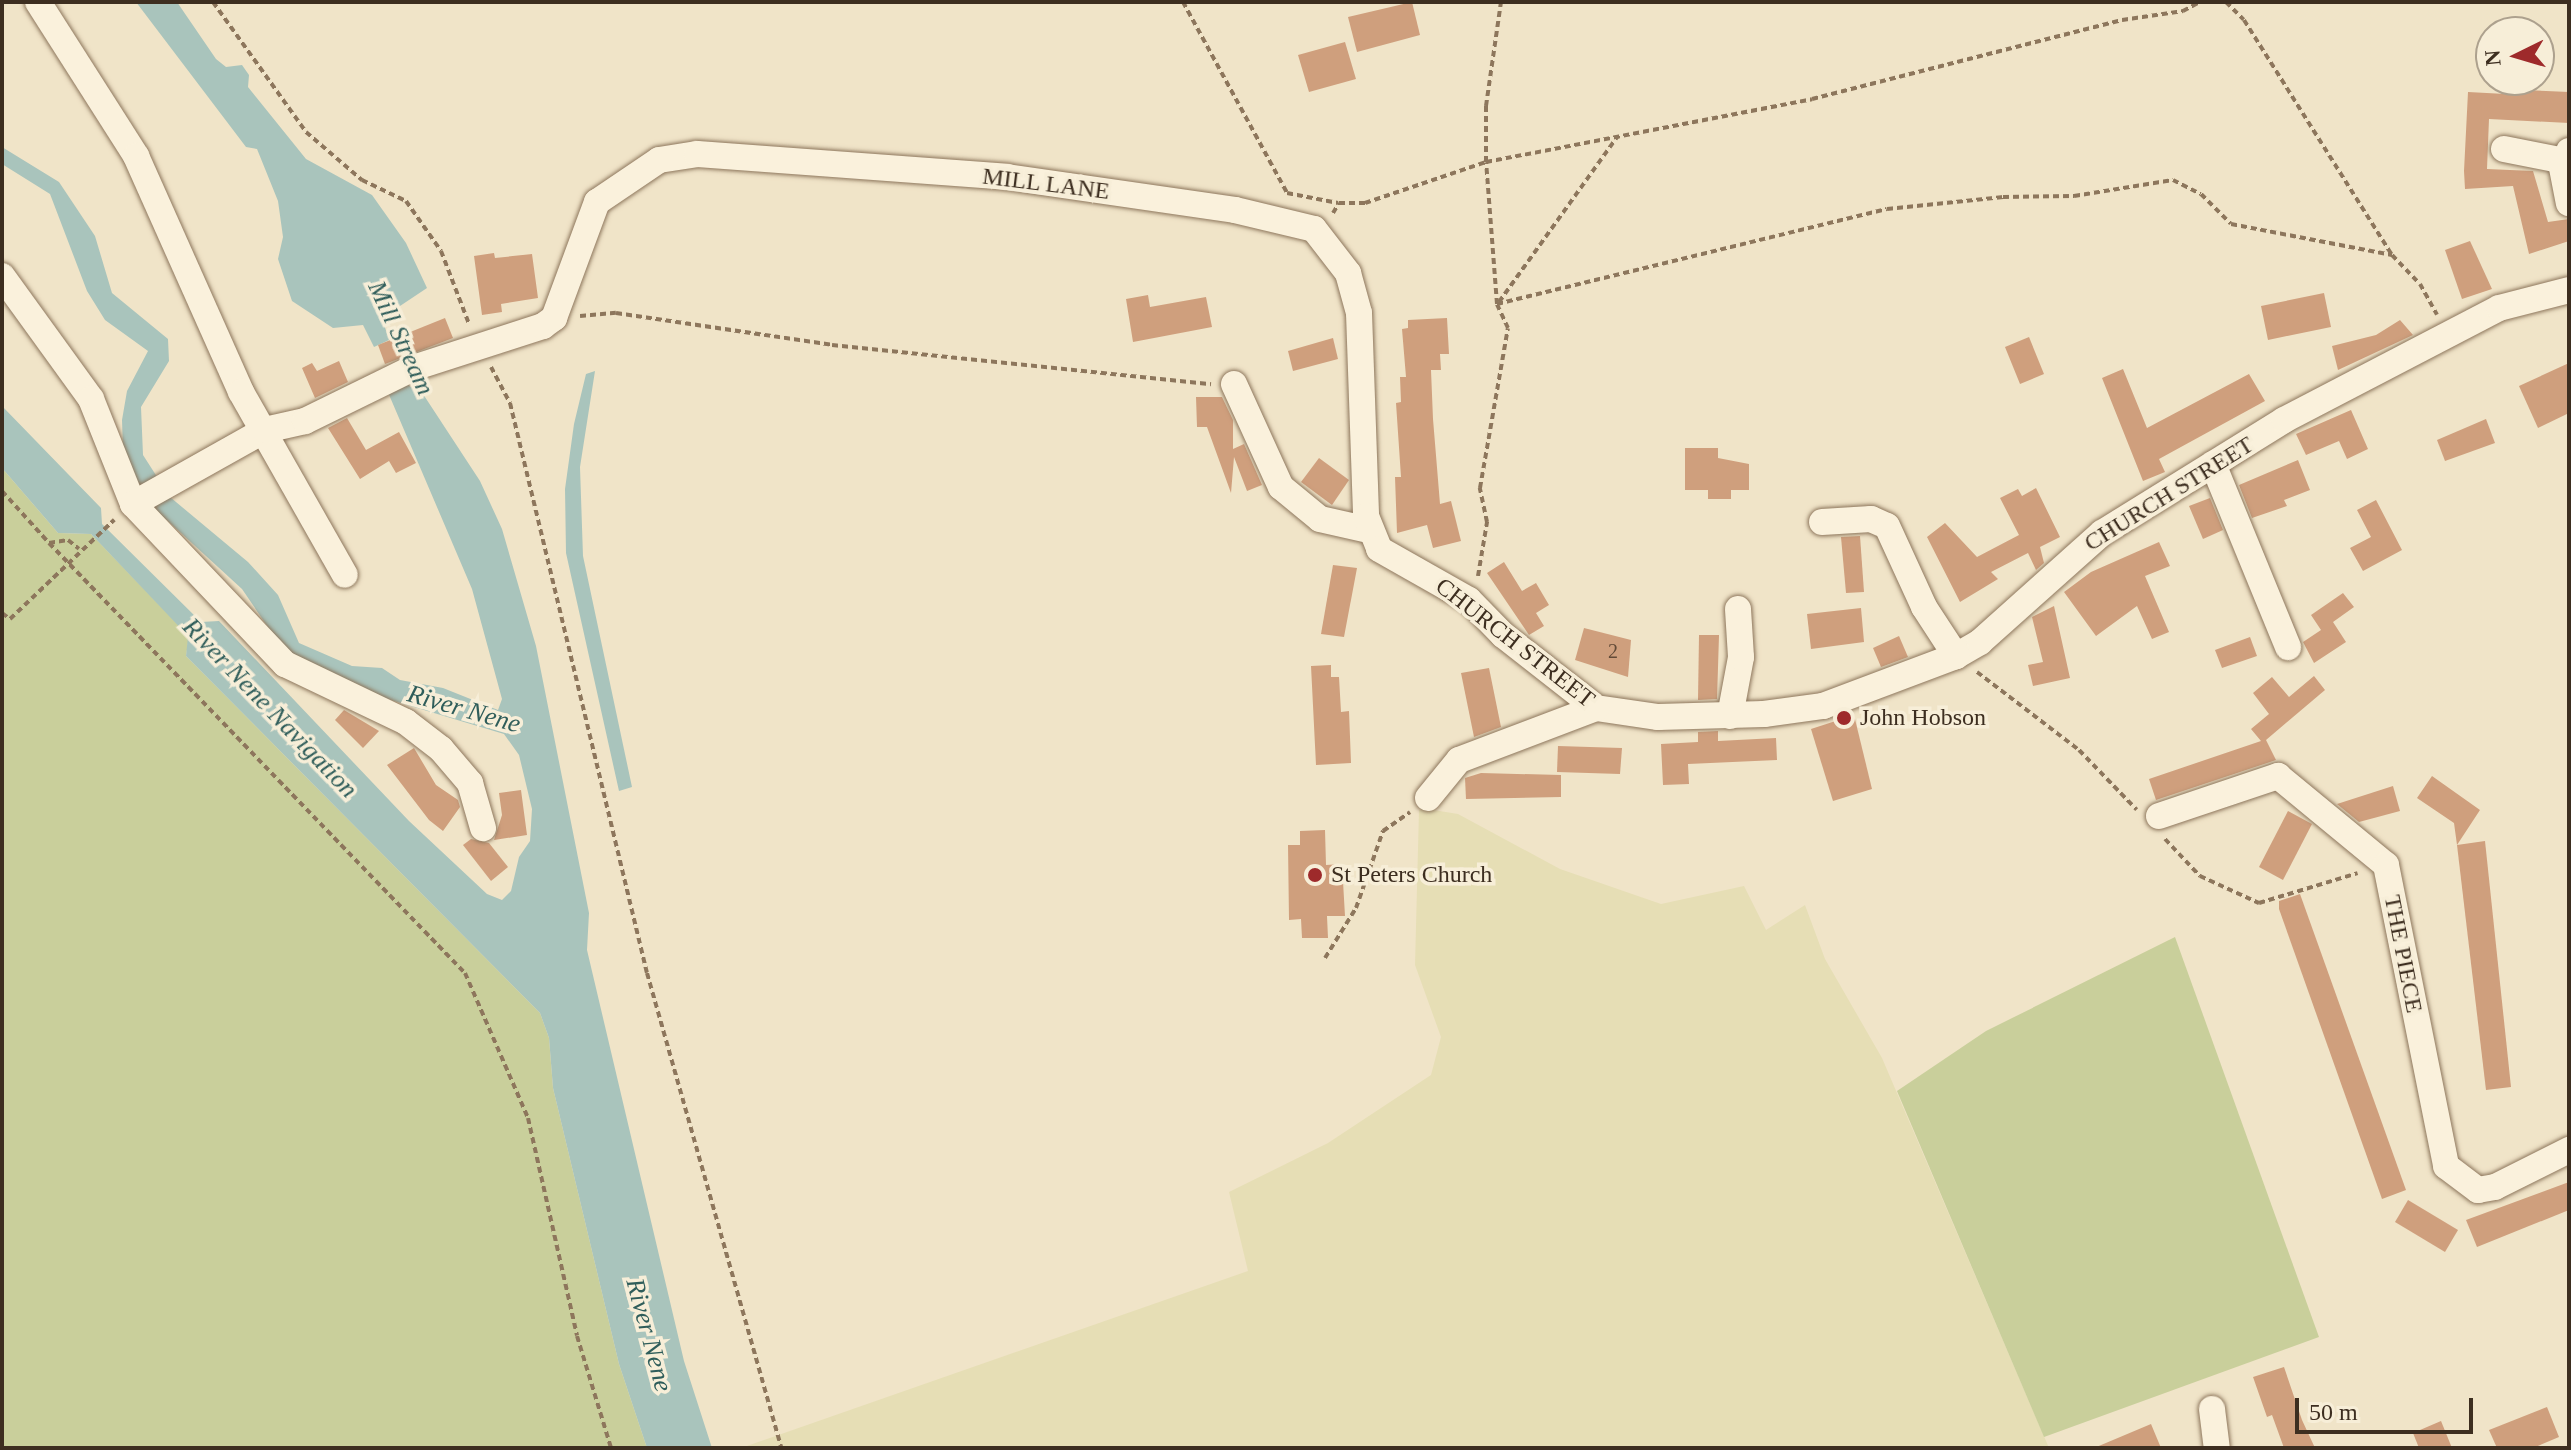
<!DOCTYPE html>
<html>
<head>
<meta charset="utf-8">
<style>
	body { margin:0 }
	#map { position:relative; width:2571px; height:1450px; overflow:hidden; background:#f0e4c8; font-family:Georgia,serif }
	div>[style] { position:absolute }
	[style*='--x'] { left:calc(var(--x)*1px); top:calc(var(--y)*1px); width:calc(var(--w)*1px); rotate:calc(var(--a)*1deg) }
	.farmland>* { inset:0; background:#e6deb5 }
	.green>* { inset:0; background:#c9cf9b }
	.water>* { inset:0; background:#a9c4bc }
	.building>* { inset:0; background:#cf9f7d }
	.path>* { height:4px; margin-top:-2px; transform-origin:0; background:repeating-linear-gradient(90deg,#8d765c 0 6px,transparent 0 10px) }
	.roads { filter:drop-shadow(0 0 2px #8d765c) drop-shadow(0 0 2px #8d765c) }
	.minor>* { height:26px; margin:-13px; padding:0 13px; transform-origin:13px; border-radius:13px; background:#faf1dc }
	.dots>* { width:22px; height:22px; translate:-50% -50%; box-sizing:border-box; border:4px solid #f7eed8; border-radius:50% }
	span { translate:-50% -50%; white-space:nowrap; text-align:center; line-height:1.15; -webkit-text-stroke:7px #f7eed8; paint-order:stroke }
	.number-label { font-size:20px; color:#624a37 }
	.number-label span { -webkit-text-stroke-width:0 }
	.street-label { font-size:24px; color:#3d2e20 }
	.poi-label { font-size:24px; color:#3d2e20 }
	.left { translate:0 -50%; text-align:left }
	.water-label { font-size:26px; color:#2f5d5a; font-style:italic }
	.frame { position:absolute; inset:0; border:4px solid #3d2e20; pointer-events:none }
	.north { position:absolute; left:2475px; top:16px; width:80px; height:80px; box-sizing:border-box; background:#f7eed8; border:2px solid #ada18e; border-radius:50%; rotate:265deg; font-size:22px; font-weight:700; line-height:32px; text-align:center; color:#3d2e20 }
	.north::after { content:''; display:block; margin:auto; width:28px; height:36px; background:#9e2a2b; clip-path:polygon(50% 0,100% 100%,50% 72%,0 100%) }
	.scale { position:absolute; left:2295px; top:1398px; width:178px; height:36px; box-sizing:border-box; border:4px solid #3d2e20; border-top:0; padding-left:10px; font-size:24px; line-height:28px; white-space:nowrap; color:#3d2e20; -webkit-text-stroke:6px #f7eed8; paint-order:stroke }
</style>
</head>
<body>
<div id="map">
	<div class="farmland">
		<div style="clip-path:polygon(1427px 809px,1458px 814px,1560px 869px,1661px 904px,1744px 886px,1766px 930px,1805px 905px,1825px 959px,1882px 1058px,2049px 1448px,741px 1448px,1248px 1271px,1229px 1192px,1328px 1143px,1431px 1075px,1441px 1037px,1415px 965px,1419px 810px)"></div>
	</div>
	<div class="green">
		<div style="clip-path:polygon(2px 468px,58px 533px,91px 534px,189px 636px,186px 656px,540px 1013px,549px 1038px,553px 1088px,619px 1364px,647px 1448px,2px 1448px)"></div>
		<div style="clip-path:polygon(2175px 937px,2319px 1337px,2044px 1437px,1897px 1091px,1986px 1031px)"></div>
	</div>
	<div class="water">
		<div style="clip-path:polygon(136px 2px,177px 2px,216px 59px,226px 67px,242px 65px,249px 75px,248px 87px,306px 159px,372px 195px,406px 243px,427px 288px,382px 318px,389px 340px,374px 347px,363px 325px,333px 328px,292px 301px,278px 259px,283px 237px,278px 201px,257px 149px,246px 147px)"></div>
		<div style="clip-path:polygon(2px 147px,59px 182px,95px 236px,112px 293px,168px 339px,169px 361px,141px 407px,143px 455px,170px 497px,248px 562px,278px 595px,299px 643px,352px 666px,382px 668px,400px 680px,443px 688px,498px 710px,502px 699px,472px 589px,387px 390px,401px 381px,423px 394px,480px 481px,502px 529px,536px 646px,589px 913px,587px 950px,684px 1361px,712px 1448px,647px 1448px,619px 1364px,553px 1088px,549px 1038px,540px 1013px,186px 656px,188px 636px,91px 534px,58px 533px,2px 468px,2px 406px,101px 508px,102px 524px,201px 622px,219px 621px,409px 821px,487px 894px,502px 900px,511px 891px,519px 857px,530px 841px,532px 809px,519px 755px,504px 734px,374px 695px,307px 667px,276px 639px,242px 589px,134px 490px,123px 450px,122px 420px,127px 391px,148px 351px,105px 320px,87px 291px,50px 194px,2px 164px)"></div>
		<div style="clip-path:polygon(595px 371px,580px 467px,583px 556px,632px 787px,619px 791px,566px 553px,565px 489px,574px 424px,586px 374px)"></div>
	</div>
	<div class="building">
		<div style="clip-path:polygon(1412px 2px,1420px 35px,1357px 52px,1348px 17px)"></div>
		<div style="clip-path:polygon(1345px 42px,1356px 79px,1309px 92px,1298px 55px)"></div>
		<div style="clip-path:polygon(2524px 90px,2569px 92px,2569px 123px,2489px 119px,2487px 169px,2533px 171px,2548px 222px,2569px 219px,2569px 241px,2529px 254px,2513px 186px,2465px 189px,2464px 171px,2468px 92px,2524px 95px)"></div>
		<div style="clip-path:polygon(2470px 241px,2492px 289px,2462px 299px,2445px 250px)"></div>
		<div style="clip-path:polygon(494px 253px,495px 258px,532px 254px,538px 298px,501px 304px,502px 312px,482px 315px,474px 256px)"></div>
		<div style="clip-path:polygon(2324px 293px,2331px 327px,2268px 340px,2261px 306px)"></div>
		<div style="clip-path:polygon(1148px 295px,1150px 307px,1206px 297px,1212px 327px,1133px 342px,1126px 299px)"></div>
		<div style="clip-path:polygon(445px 318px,453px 338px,385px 364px,378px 345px)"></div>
		<div style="clip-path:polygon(1447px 318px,1449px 354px,1440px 354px,1441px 370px,1431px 370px,1433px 419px,1440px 504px,1451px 501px,1461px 541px,1433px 548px,1427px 525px,1397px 533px,1395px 477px,1401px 477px,1396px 403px,1401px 402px,1400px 377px,1406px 377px,1402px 329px,1408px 328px,1408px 320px)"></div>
		<div style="clip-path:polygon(2400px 320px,2413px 335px,2338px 370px,2332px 346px,2376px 335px)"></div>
		<div style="clip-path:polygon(2029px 337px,2044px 374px,2020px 384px,2005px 347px)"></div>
		<div style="clip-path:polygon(1333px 338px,1338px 359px,1293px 371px,1288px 351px)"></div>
		<div style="clip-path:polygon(339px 361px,348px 382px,315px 398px,302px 368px,312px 363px,317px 371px)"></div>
		<div style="clip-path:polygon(2569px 363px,2569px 413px,2538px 428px,2519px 386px)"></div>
		<div style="clip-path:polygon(2123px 369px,2147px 428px,2249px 374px,2265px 401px,2159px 459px,2165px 472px,2143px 481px,2102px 378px)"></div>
		<div style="clip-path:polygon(1196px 397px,1222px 397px,1233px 420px,1233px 449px,1244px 444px,1262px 485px,1247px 491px,1234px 457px,1231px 493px,1207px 427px,1197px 427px)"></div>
		<div style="clip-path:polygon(2351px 410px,2368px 449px,2347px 459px,2339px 441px,2306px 455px,2296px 434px)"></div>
		<div style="clip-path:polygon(347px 418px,366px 450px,399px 432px,416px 463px,396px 473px,389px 461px,360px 479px,328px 428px)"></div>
		<div style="clip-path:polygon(2486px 419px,2495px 443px,2445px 461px,2437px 440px)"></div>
		<div style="clip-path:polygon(1685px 448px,1718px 448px,1718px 458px,1749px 464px,1749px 490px,1731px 490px,1731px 499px,1708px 499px,1708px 490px,1685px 490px)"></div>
		<div style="clip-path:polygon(1319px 458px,1349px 480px,1332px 505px,1301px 482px)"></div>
		<div style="clip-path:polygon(2298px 460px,2310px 490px,2284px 500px,2287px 506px,2252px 518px,2239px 485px)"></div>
		<div style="clip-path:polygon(2036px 488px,2060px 537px,2040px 547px,2044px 563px,2036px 570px,2028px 553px,1991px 572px,1998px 579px,1960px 602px,1927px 537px,1945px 523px,1977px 557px,2019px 535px,2000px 498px,2018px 489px,2022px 496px)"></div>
		<div style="clip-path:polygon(2210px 498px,2223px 530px,2203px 539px,2189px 506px)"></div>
		<div style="clip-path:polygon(2376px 500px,2402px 550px,2363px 571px,2350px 548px,2371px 537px,2357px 510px)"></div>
		<div style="clip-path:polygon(1860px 536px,1864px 592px,1846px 593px,1841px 537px)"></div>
		<div style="clip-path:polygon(2159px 542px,2170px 566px,2145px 576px,2169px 632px,2152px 639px,2137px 606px,2096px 636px,2064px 592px,2091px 572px)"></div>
		<div style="clip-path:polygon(1504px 562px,1522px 591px,1536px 583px,1549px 605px,1536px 613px,1544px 626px,1529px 635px,1487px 573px)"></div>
		<div style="clip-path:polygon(1333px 565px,1357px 568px,1344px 637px,1321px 634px)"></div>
		<div style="clip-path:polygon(2343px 593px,2354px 607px,2333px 622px,2346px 642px,2314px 663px,2303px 642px,2321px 630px,2311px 615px)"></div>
		<div style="clip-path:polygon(2054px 606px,2070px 678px,2033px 686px,2028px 665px,2043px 662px,2032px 617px)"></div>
		<div style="clip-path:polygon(1861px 608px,1864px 642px,1811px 649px,1807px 614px)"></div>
		<div style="clip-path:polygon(1584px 628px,1631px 640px,1628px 677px,1575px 660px)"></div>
		<div style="clip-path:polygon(1699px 635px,1719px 635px,1717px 699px,1698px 700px)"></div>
		<div style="clip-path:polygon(1899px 636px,1908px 657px,1881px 667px,1873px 648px)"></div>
		<div style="clip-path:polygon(2250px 637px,2257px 656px,2222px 668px,2215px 650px)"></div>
		<div style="clip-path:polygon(1331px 665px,1331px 677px,1339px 677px,1341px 712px,1349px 711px,1351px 763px,1316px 765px,1311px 666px)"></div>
		<div style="clip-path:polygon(1489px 668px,1501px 727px,1474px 737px,1461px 673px)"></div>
		<div style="clip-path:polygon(2314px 676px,2325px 690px,2266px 740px,2276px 760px,2156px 800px,2149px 779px,2261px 741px,2251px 729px,2269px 714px,2253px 693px,2272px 677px,2289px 697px)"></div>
		<div style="clip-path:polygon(344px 710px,379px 731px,363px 748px,335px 720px)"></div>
		<div style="clip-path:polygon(1854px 715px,1872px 789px,1833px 801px,1811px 729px)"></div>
		<div style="clip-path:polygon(1718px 731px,1718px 741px,1776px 738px,1777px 760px,1688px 764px,1689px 784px,1663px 785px,1661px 744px,1698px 742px,1698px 732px)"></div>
		<div style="clip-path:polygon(1558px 746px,1622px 748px,1620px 774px,1557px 772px)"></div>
		<div style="clip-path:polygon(414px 748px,436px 785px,458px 800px,460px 807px,443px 831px,429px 820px,387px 765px)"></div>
		<div style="clip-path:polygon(1481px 773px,1561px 775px,1561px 797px,1466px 799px,1465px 778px)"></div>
		<div style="clip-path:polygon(2432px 776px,2480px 810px,2457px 845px,2454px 823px,2417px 798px)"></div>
		<div style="clip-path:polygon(2393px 786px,2400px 811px,2359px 822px,2337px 804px)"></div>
		<div style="clip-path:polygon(521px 790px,527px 835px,494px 840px,502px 815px,499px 793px)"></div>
		<div style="clip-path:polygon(2288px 811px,2312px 824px,2283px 880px,2259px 867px)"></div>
		<div style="clip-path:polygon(1325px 830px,1326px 865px,1342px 864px,1345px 916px,1327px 916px,1328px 938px,1302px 938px,1301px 919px,1289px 920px,1288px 845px,1300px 845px,1300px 831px)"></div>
		<div style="clip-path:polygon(471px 839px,489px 843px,508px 867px,491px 881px,463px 845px)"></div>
		<div style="clip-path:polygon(2485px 841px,2511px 1087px,2486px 1090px,2457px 845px)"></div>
		<div style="clip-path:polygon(2300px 894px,2406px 1190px,2382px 1199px,2279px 909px,2279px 901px)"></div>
		<div style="clip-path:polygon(2569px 1182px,2569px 1210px,2477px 1247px,2466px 1220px)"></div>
		<div style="clip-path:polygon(2408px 1200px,2458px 1230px,2445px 1252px,2395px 1222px)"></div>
		<div style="clip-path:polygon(2284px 1367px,2302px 1420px,2315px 1448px,2284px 1448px,2272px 1415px,2267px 1417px,2253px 1377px)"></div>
		<div style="clip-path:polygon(2547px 1407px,2559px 1437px,2533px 1448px,2497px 1448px,2489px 1430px)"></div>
		<div style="clip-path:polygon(2441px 1421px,2452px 1448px,2419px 1448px,2413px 1433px)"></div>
		<div style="clip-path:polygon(2151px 1424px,2161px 1448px,2094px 1448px)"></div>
	</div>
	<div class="path">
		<div style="--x:213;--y:2;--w:160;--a:54.4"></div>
		<div style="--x:306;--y:132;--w:74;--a:40.6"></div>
		<div style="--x:362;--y:180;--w:49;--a:25.5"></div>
		<div style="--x:406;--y:201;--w:61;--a:55"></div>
		<div style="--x:441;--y:251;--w:78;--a:69"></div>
		<div style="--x:1183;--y:2;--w:217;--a:61.4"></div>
		<div style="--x:1287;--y:193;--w:52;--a:11.1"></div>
		<div style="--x:2226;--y:2;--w:25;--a:45"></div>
		<div style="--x:2244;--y:20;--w:278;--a:57.8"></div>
		<div style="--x:2392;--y:255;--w:40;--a:46"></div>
		<div style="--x:2420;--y:284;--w:35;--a:61"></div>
		<div style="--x:1333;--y:213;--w:12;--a:-59"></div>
		<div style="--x:1339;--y:203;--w:26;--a:0"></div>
		<div style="--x:1365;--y:203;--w:128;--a:-18.7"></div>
		<div style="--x:1486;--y:162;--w:332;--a:-10.9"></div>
		<div style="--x:1812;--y:99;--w:320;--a:-14.3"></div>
		<div style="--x:2122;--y:20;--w:62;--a:-8.4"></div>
		<div style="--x:2183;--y:11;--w:19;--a:-28"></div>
		<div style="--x:1499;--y:302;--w:203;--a:-54.4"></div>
		<div style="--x:1497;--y:304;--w:401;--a:-13.7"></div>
		<div style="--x:1887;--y:209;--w:117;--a:-5.9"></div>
		<div style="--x:2003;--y:197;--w:71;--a:-0.8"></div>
		<div style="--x:2074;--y:196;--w:100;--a:-9.2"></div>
		<div style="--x:2173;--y:180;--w:31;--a:27"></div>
		<div style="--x:2201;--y:194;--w:42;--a:45"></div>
		<div style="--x:2231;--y:224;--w:164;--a:10.9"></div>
		<div style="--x:580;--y:316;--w:36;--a:-5"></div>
		<div style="--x:616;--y:313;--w:218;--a:8.4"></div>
		<div style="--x:832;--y:345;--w:381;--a:5.9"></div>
		<div style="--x:491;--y:367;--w:41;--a:62.2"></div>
		<div style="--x:510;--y:403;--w:586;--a:76.49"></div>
		<div style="--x:647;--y:973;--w:494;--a:74.2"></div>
		<div style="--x:2;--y:491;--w:70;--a:47.9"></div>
		<div style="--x:49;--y:543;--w:19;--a:-9"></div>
		<div style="--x:68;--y:540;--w:14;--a:39"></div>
		<div style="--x:49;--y:543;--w:598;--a:45.95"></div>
		<div style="--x:465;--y:973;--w:158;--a:66.5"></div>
		<div style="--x:528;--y:1118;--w:223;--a:77.3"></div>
		<div style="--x:577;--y:1336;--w:117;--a:73.1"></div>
		<div style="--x:1478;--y:576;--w:55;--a:-80.5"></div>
		<div style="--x:1487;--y:522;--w:35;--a:-102"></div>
		<div style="--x:1480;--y:488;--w:162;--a:-80.1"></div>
		<div style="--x:1508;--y:328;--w:26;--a:-115"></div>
		<div style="--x:1497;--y:304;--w:142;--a:-94.4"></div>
		<div style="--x:1486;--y:162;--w:56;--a:-90"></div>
		<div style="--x:1486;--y:106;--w:105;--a:-81.8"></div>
		<div style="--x:2;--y:613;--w:10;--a:37"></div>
		<div style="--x:10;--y:619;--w:144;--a:-43.6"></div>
		<div style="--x:1977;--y:672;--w:128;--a:37.4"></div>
		<div style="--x:2079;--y:750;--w:83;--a:46"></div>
		<div style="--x:2165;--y:839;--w:51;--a:46.6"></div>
		<div style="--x:2200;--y:876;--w:65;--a:24.6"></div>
		<div style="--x:2259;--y:903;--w:103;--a:-16.9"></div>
		<div style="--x:1325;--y:958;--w:59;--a:-58.2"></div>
		<div style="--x:1356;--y:908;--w:82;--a:-70.7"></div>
		<div style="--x:1383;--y:831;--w:33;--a:-35"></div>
	</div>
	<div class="roads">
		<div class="minor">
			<div style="--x:38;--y:2;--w:183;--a:57.5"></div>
			<div style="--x:136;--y:156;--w:258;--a:66"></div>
			<div style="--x:241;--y:392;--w:210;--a:60.4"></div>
			<div style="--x:2504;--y:149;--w:62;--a:11.1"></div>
			<div style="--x:2569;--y:151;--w:18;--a:112"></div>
			<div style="--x:2562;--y:168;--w:36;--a:79"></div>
			<div style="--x:2;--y:276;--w:152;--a:54.1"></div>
			<div style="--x:91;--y:399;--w:113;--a:68.2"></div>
			<div style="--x:133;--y:504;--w:221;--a:46.5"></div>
			<div style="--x:285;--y:664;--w:134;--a:25.6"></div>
			<div style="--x:406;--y:722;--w:44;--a:37.6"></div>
			<div style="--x:441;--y:749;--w:45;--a:49.5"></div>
			<div style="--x:470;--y:783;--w:47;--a:73.9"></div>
			<div style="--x:1234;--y:384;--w:113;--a:65.5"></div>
			<div style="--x:1281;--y:487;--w:50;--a:39.4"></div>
			<div style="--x:1320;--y:519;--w:50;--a:12.7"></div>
			<div style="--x:2213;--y:464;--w:198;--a:67.7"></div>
			<div style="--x:133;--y:504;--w:151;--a:-29.3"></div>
			<div style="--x:265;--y:430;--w:41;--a:-12.7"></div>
			<div style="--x:305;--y:421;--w:120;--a:-26.1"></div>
			<div style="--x:413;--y:368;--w:137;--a:-17.9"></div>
			<div style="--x:543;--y:326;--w:14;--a:-36"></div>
			<div style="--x:554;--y:318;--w:124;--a:-69.7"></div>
			<div style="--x:597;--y:202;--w:75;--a:-34.1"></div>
			<div style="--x:659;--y:160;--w:38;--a:-9"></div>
			<div style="--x:697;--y:154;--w:311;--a:4.2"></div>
			<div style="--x:1007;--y:177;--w:230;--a:8.2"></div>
			<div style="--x:1235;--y:210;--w:81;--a:13.5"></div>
			<div style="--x:1314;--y:229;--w:56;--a:52.3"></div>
			<div style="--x:1348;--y:273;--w:41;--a:74.6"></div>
			<div style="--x:1359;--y:313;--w:203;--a:88"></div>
			<div style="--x:1366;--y:516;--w:35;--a:68"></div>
			<div style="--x:1379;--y:549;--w:103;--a:29.5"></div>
			<div style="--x:1469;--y:600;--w:49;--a:45.8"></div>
			<div style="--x:1503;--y:635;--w:118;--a:38.1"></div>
			<div style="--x:1596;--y:708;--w:63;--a:8.3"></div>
			<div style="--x:1658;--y:717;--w:106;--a:-1.6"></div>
			<div style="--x:1764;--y:714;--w:60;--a:-7.7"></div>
			<div style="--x:1823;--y:706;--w:142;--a:-20.6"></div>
			<div style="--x:1956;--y:656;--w:28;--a:-30"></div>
			<div style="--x:1980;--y:642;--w:164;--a:-41.8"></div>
			<div style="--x:2102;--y:533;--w:214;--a:-31.8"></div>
			<div style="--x:2284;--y:420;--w:242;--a:-27.5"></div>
			<div style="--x:2499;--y:308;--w:72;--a:-14.4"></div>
			<div style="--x:1822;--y:522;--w:49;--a:-3.5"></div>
			<div style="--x:1871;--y:519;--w:17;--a:24"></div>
			<div style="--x:1887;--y:526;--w:89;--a:65.4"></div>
			<div style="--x:1924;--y:607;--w:59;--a:56.9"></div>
			<div style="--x:1730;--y:716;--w:60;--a:-79.4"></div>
			<div style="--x:1741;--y:657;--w:48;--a:-93.6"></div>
			<div style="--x:1428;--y:798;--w:49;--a:-50.8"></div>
			<div style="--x:1459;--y:760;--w:147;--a:-20.8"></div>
			<div style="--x:2159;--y:816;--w:126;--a:-18.6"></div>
			<div style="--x:2278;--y:776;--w:140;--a:39.5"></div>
			<div style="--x:2386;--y:865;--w:307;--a:78.7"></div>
			<div style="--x:2446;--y:1166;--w:40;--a:37"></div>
			<div style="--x:2478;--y:1190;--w:17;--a:-10"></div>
			<div style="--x:2495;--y:1187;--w:83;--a:-26.6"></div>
			<div style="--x:2212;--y:1409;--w:39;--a:83"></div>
		</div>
	</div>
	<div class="dots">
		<div style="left:1844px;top:718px;background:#9e2a2b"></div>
		<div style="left:1315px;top:875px;background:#9e2a2b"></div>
	</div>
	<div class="number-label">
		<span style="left:1613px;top:651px">2</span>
	</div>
	<div class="street-label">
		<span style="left:1046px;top:184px;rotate:7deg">MILL LANE</span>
		<span style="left:2169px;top:494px;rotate:-32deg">CHURCH STREET</span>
		<span style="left:1515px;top:643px;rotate:38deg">CHURCH STREET</span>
		<span style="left:2403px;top:954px;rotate:79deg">THE PIECE</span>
	</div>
	<div class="poi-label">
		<span class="left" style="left:1860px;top:718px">John Hobson</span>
		<span class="left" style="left:1331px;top:875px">St Peters Church</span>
	</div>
	<div class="water-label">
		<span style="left:401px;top:338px;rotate:65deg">Mill Stream</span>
		<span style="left:270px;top:708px;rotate:46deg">River Nene Navigation</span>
		<span style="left:464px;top:709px;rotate:16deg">River Nene</span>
		<span style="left:649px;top:1335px;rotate:75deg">River Nene</span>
	</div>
	<div class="frame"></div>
	<div class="north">N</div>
	<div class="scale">50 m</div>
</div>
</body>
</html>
